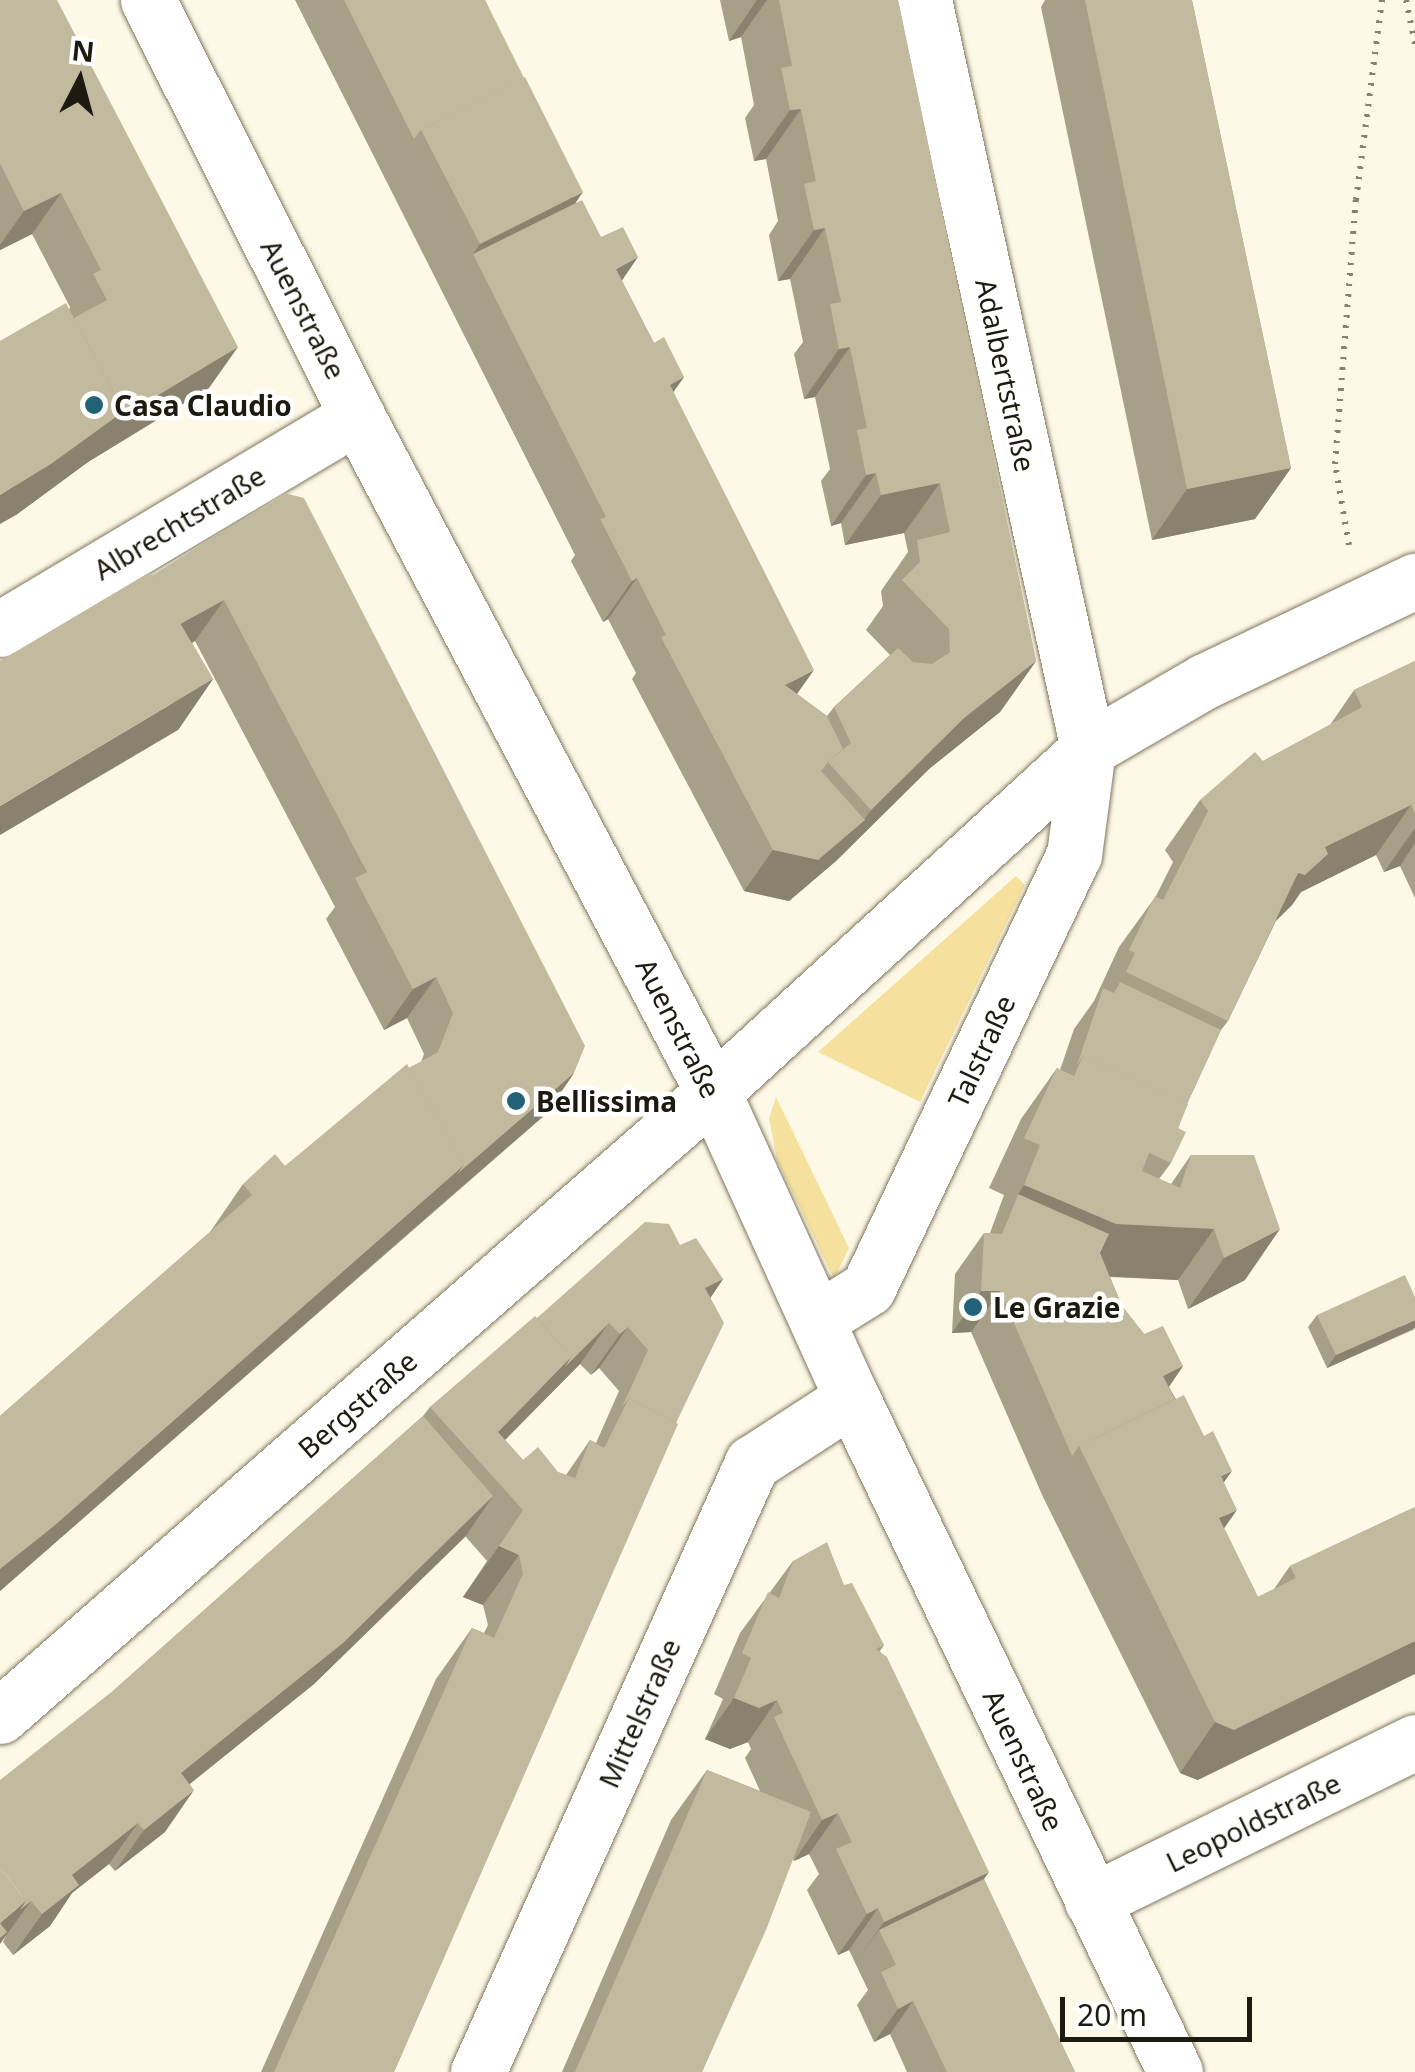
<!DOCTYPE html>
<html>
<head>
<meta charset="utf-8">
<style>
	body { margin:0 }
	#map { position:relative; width:1415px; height:2072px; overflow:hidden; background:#fef8e7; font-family:"Noto Sans",sans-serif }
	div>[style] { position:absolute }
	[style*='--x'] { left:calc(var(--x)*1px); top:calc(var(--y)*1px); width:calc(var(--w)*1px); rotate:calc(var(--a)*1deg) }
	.green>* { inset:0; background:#f5e19d }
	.path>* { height:6px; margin-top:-3px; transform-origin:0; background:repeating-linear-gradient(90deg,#858173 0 2.5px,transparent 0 10.5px) }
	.roads { filter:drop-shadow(0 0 2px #7f785d) drop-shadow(0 0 2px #7f785d) }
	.minor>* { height:55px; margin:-27.5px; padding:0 27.5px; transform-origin:27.5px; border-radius:27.5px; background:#fff }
	.major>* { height:55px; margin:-27.5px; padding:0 27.5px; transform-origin:27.5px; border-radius:27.5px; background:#fff }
	.wall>* { inset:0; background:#a7a088 }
	.shaded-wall>* { inset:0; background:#88826f }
	.building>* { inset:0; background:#c2ba9e }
	.dots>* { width:28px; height:28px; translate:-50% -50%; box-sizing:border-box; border:5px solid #fff; border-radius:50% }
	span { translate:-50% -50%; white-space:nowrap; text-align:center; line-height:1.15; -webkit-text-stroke:9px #fff; paint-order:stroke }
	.street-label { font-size:28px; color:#1d1a0f }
	.poi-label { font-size:28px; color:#1d1a0f; font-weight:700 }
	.left { translate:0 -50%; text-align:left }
	.north { position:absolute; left:30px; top:30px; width:100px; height:100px; -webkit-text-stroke:8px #fff; paint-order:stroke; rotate:6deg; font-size:28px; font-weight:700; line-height:40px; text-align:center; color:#1d1a0f }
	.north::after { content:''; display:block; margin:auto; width:35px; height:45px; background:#1d1a0f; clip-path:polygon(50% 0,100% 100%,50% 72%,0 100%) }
	.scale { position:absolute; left:1060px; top:1997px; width:192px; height:45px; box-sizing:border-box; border:5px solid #1d1a0f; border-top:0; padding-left:12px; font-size:30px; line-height:35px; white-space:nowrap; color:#1d1a0f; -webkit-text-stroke:8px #fff; paint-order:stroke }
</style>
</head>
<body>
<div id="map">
	<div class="green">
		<div style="clip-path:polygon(1016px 876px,1025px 885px,920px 1102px,818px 1052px)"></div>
		<div style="clip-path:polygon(776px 1097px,849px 1248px,834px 1279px,777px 1160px,769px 1118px)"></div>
	</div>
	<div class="path">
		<div style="--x:1406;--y:0;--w:45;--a:78.4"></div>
		<div style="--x:1349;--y:545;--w:82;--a:-99.8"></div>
		<div style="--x:1335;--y:464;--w:265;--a:-85.5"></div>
		<div style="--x:1356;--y:200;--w:202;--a:-82.6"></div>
	</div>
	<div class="roads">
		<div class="minor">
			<div style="--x:148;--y:0;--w:466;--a:63.3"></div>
			<div style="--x:357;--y:416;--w:764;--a:62.23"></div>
			<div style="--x:713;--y:1092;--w:336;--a:65.6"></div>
			<div style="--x:852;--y:1398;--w:747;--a:64.39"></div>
			<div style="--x:0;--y:629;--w:416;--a:-30.8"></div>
			<div style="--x:817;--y:1320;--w:60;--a:-32.1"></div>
			<div style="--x:868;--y:1288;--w:480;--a:-64.6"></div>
			<div style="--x:1074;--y:855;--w:107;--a:-82.5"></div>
			<div style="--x:1088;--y:749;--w:767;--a:-102.35"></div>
			<div style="--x:1092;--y:1901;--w:360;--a:-26.2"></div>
			<div style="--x:478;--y:2072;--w:668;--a:-65.78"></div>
			<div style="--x:752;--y:1463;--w:119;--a:-33"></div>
		</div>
		<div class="major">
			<div style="--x:0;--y:1716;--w:947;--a:-41.19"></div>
			<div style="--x:713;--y:1092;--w:508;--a:-42.45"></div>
			<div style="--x:1088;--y:749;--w:135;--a:-30.2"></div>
			<div style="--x:1205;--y:681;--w:233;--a:-25.5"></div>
		</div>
	</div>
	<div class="wall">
		<div style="clip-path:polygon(0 0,209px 388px,88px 462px,16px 515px,70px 307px,32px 234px,0 250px)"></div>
		<div style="clip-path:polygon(295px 0,485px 0,576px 203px,622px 281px,654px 343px,684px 377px,673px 392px,797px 694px,827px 716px,834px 707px,890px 655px,866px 630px,883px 606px,881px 591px,908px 552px,904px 533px,845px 545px,841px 523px,831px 526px,821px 481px,830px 469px,815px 397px,804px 399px,794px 354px,803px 342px,790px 279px,778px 281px,769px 235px,778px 221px,766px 159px,754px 161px,745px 118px,754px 105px,741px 37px,729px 41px,720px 0,898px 0,1036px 661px,1000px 712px,929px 769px,836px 861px,789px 901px,744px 891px,632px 679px,636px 673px,608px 619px,603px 622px,571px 561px,575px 555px)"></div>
		<div style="clip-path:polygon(1045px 0,1192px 0,1291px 468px,1255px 519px,1152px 540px,1041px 7px)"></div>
		<div style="clip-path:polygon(284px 493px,574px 1073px,546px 1114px,0 1591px,0 1416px,210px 1232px,243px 1184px,285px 1166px,409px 1068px,421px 1062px,424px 1054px,407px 1018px,384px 1030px,326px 919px,335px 907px,195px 641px,192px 643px,213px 679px,178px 730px,152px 576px)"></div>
		<div style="clip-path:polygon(1415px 661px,1415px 898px,1400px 866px,1384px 872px,1376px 855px,1301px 892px,1292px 905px,1276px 921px,1228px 1021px,1221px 1030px,1187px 1104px,1178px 1128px,1171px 1163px,1159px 1179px,1171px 1184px,1191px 1155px,1245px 1280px,1188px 1309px,1178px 1280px,1110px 1277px,1122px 1306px,1144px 1334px,1183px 1366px,1169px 1387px,1224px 1482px,1224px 1528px,1258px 1597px,1274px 1589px,1290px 1566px,1415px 1507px,1198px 1780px,1180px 1773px,1043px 1497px,971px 1332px,952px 1333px,955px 1274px,984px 1233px,990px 1233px,1004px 1195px,989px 1188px,1021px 1119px,1057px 1068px,1060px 1070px,1074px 1029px,1094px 1001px,1119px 947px,1156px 896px,1173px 862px,1165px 850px,1200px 800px,1263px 761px,1330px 725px,1354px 690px)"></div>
		<div style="clip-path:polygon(evenodd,680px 1245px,723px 1279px,710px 1298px,676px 1423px,394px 2072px,261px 2072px,436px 1679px,472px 1628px,484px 1633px,488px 1625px,483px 1605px,463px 1597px,487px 1561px,465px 1536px,314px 1684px,190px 1784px,165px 1832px,115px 1871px,109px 1864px,72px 1893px,50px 1926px,13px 1955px,3px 1942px,114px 1690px,423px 1416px,430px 1407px,537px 1318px,680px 1245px,580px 1364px,591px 1375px,599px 1368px,619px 1391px,596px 1443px,590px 1440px,566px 1475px,523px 1460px,505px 1440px,580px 1364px)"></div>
		<div style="clip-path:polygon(1317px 1315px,1415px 1329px,1327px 1368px,1308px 1327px)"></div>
		<div style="clip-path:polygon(793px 1561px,844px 1585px,884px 1645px,880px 1651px,984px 1879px,1075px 2072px,907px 2072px,890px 2034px,874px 2042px,857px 2005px,868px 1990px,849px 1950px,838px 1955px,807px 1890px,819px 1874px,809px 1854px,794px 1861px,793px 1859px,702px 2072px,562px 2072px,671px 1820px,707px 1770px,760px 1791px,745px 1758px,751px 1749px,748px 1742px,730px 1749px,705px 1739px,723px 1699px,714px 1694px,740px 1633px)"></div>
	</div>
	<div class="shaded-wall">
		<div style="clip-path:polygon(757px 0,767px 0,741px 37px,729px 41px)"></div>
		<div style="clip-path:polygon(801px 109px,766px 159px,754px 161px,790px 110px)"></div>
		<div style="clip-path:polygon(583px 192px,548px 243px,473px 254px,480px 244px)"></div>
		<div style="clip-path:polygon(61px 193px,32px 234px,0 250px,0 245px,24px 211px)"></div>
		<div style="clip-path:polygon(825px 228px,790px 279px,778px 281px,814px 230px)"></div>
		<div style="clip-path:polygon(638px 257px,610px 298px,616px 269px)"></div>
		<div style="clip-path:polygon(238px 347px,209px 388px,88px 462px,16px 515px,0 524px,0 495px,124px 411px)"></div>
		<div style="clip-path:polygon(850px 347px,815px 397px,804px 399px,839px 349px)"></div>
		<div style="clip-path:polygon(684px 377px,655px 418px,670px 385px)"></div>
		<div style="clip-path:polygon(1291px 468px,1255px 519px,1152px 540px,1187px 489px)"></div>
		<div style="clip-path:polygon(876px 473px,841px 523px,831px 526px,866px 475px)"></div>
		<div style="clip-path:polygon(940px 483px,904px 533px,845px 545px,881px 495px)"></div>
		<div style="clip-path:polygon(637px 578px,608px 619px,603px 622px,632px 581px)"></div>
		<div style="clip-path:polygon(224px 600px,195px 641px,142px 670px,171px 629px)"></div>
		<div style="clip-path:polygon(1036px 661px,1000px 712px,929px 769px,836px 861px,871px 810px,964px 718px)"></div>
		<div style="clip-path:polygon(814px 670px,785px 711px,785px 685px)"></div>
		<div style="clip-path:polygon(213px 679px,178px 730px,0 835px,0 806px)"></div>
		<div style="clip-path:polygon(1411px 805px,1376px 855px,1301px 892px,1292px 905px,1270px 926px,1298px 873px,1325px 847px)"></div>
		<div style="clip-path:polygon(865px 820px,836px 861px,789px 901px,744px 891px,773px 850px)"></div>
		<div style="clip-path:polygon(1415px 828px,1415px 843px,1400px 866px,1384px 872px)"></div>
		<div style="clip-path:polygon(436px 977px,407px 1018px,384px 1030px,413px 989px)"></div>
		<div style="clip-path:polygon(574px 1073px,546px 1114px,429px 1215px,457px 1174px)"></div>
		<div style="clip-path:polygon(464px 1165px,429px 1215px,0 1591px,0 1569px)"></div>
		<div style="clip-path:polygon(1024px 1185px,1214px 1229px,1178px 1280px,1080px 1275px,1002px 1234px,1018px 1194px)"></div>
		<div style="clip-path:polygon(1280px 1229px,1245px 1280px,1188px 1309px,1224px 1258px)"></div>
		<div style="clip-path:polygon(723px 1279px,695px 1321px,705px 1288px)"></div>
		<div style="clip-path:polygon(981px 1291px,1000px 1291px,971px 1332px,952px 1333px)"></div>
		<div style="clip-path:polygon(1415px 1320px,1415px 1328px,1327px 1368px,1336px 1355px)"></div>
		<div style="clip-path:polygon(609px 1323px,580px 1364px,481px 1464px,498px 1432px,571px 1357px)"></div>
		<div style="clip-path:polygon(628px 1327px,599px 1368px,591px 1375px,620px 1334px)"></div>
		<div style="clip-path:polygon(1183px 1366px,1154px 1408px,1163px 1376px)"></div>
		<div style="clip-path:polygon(1232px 1471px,1196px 1521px,1221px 1476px)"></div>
		<div style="clip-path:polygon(493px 1496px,465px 1537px,314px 1684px,152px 1814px,181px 1773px)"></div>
		<div style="clip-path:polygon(1237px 1510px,1201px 1561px,1219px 1518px)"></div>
		<div style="clip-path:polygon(499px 1546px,519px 1555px,483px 1605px,463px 1597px)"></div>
		<div style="clip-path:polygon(1415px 1641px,1415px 1674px,1198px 1780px,1180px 1773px,1215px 1722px)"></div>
		<div style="clip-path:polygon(734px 1698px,777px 1700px,748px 1742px,730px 1749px,705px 1739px)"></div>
		<div style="clip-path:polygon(194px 1790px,165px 1832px,115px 1871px,144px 1830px)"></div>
		<div style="clip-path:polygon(838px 1813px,809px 1854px,794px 1861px,822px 1820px)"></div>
		<div style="clip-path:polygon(138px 1823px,109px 1864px,72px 1893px,50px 1926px,13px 1955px,42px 1914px,72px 1875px)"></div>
		<div style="clip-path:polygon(989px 1872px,960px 1913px,879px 1930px,855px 1963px,884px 1922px)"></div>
		<div style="clip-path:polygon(26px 1901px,31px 1901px,0 1944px,0 1923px)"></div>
		<div style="clip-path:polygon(878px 1908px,849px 1950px,838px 1955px,867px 1914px)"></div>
		<div style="clip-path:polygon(913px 2001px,890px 2034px,874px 2042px,898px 2009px)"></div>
	</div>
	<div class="building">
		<div style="clip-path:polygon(0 0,57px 0,238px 347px,117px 420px,124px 411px,74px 318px,107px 300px,93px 274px,101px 270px,61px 193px,24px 211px,0 163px)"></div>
		<div style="clip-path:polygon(344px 0,485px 0,524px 78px,421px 130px,414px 139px)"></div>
		<div style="clip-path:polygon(779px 0,898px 0,1036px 661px,964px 718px,871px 810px,828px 762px,851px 743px,834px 707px,898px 648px,913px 662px,932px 664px,950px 652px,949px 629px,902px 580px,920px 562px,917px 540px,950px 532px,940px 483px,881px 495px,876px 473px,866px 475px,857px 430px,867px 428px,850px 347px,839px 349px,830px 304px,841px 302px,825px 228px,814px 230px,804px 184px,816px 181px,801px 109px,790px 110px,781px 68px,792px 66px)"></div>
		<div style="clip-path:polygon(1085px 0,1192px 0,1291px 468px,1187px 489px)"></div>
		<div style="clip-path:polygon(525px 77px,583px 192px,480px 244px,421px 130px)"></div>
		<div style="clip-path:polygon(582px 200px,601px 237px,623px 227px,638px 257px,616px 269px,654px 343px,664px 337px,684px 377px,670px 385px,814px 670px,785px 685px,827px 716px,843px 749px,828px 762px,821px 771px,865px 820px,818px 860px,773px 850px,661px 637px,666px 635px,637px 578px,632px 581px,600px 519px,606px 517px,473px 254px)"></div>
		<div style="clip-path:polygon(66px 303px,124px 411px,51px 464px,0 495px,0 341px)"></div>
		<div style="clip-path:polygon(284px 493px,304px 498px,585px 1046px,574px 1073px,457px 1174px,464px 1165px,409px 1068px,438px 1052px,453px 1013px,436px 977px,413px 989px,355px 878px,367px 872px,224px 600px,180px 624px,152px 576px)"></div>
		<div style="clip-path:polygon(150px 572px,213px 679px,0 806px,0 661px)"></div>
		<div style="clip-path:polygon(1415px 661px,1415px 813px,1411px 805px,1325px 847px,1328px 854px,1305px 875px,1298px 873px,1228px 1021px,1126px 972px,1135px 953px,1129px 950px,1155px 896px,1163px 900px,1208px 811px,1200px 800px,1255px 752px,1263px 761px,1362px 707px,1354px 690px)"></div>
		<div style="clip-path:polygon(1120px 982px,1221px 1030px,1187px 1104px,1083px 1056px,1077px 1065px,1103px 988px,1114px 993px)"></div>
		<div style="clip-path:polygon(1083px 1056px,1188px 1104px,1178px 1128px,1186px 1132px,1171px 1163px,1149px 1153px,1142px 1171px,1180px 1188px,1191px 1155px,1254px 1155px,1280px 1229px,1224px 1258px,1214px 1229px,1116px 1224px,1024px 1185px,1040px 1145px,1024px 1138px,1057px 1068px,1074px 1076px)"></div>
		<div style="clip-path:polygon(407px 1064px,464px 1165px,54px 1526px,0 1569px,0 1416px,252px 1195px,243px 1184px,275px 1154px,285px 1166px)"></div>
		<div style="clip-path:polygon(1018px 1194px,1109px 1234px,1100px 1253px,1122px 1306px,1144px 1334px,1163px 1326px,1183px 1366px,1163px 1376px,1175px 1399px,1079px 1446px,1072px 1456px,1000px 1291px,981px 1291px,984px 1233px,1002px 1234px)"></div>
		<div style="clip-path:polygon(645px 1222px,669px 1224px,680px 1245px,696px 1238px,723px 1279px,705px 1288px,724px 1323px,676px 1423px,629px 1398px,622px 1407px,648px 1350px,628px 1327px,620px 1334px,609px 1323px,565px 1367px,571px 1357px,537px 1318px)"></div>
		<div style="clip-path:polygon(1405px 1275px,1415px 1297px,1415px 1320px,1336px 1355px,1317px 1315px)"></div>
		<div style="clip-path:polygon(535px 1316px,571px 1357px,498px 1432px,523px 1460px,538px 1447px,558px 1472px,575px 1478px,590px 1440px,604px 1448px,629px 1398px,678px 1424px,394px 2072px,274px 2072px,472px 1628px,494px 1638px,523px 1574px,519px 1555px,499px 1546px,523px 1510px,430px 1407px)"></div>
		<div style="clip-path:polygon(1184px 1395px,1204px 1436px,1213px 1431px,1232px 1471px,1221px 1476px,1237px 1510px,1219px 1518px,1258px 1597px,1296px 1578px,1290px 1566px,1415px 1507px,1415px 1641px,1234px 1730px,1215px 1722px,1079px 1446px)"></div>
		<div style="clip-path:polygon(423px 1416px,493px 1496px,343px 1643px,181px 1773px,194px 1790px,144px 1830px,138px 1823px,72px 1875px,79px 1885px,42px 1914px,31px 1901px,20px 1910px,26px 1901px,0 1868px,0 1780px,114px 1690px)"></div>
		<div style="clip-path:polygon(827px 1542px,844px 1585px,852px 1583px,884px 1645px,876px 1649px,887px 1657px,989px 1872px,884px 1922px,878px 1908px,867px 1914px,836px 1849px,852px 1842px,838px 1813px,822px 1820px,774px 1717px,783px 1713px,777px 1700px,759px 1708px,734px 1698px,751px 1658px,742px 1653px,768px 1592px,779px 1598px,793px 1561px)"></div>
		<div style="clip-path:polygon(707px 1770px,811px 1812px,766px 1930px,702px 2072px,575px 2072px)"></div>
		<div style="clip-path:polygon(0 1868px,26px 1901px,0 1923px)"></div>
		<div style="clip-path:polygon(984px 1879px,1075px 2072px,947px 2072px,913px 2001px,898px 2009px,881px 1972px,896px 1965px,879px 1930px)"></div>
		<div style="clip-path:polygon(0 1923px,7px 1932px,0 1938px)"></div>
	</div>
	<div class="dots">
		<div style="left:94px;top:405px;background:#226277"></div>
		<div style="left:516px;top:1101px;background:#226277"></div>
		<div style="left:973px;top:1307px;background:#226277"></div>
	</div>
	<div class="street-label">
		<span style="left:304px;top:309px;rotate:63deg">Auenstraße</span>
		<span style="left:1006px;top:375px;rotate:78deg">Adalbertstraße</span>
		<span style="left:179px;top:522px;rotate:-31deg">Albrechtstraße</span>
		<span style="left:679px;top:1028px;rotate:63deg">Auenstraße</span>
		<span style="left:981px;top:1051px;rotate:-65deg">Talstraße</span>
		<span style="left:357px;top:1404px;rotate:-41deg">Bergstraße</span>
		<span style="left:639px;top:1713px;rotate:-66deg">Mittelstraße</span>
		<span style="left:1024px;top:1760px;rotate:65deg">Auenstraße</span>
		<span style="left:1253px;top:1822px;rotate:-26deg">Leopoldstraße</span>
	</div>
	<div class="poi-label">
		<span class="left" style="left:114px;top:405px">Casa Claudio</span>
		<span class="left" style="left:536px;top:1101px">Bellissima</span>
		<span class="left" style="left:993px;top:1307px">Le Grazie</span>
	</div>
	<div class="north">N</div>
	<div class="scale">20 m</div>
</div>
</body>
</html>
